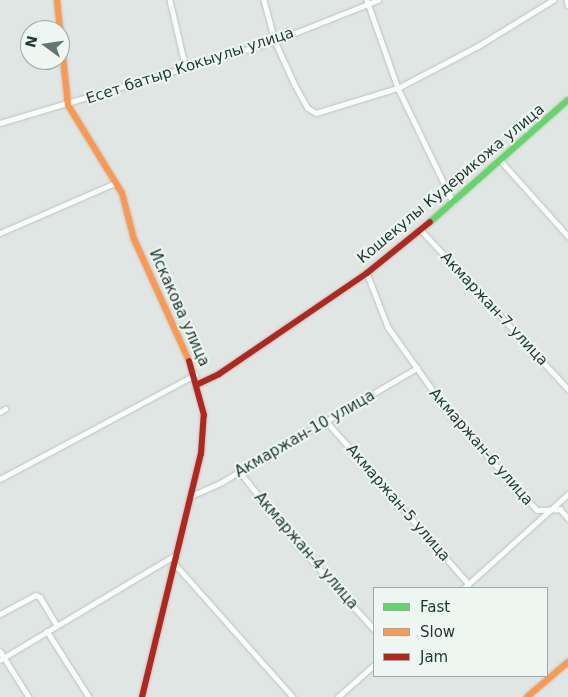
<!DOCTYPE html>
<html>
<head>
<meta charset="utf-8">
<style>
	body { margin:0 }
	#map { position:relative; width:568px; height:697px; overflow:hidden; background:#e0e6e3; font-family:"DejaVu Sans",sans-serif }
	div>[style] { position:absolute }
	[style*='--x'] { left:calc(var(--x)*1px); top:calc(var(--y)*1px); width:calc(var(--w)*1px); rotate:calc(var(--a)*1deg) }
	.roads { filter:drop-shadow(0 0 1px #bac3bf) drop-shadow(0 0 1px #bac3bf) }
	.street>* { height:4.5px; margin:-2.25px; padding:0 2.25px; transform-origin:2.25px; border-radius:2.25px; background:#fafbfb }
	.fast>* { height:6px; margin:-3px; padding:0 3px; transform-origin:3px; border-radius:3px; background:#63d668 }
	.slow>* { height:6px; margin:-3px; padding:0 3px; transform-origin:3px; border-radius:3px; background:#ff974d }
	.jam>* { height:6px; margin:-3px; padding:0 3px; transform-origin:3px; border-radius:3px; background:#b3261e }
	span { translate:-50% -50%; white-space:nowrap; text-align:center; line-height:1.15; -webkit-text-stroke:4px #edf6f1; paint-order:stroke }
	.street-label { font-size:15px; color:#1f3930 }
	.legend { position:absolute; left:373px; top:587px; width:175px; height:90px; box-sizing:border-box; background:#edf6f1; border:1px solid #9baaa4; margin:0; padding:6px 9px; list-style:none; font-size:15px; color:#1f3930 }
	.legend li { display:flex; align-items:center; gap:10px; height:25px }
	.legend b { width:25px; border:1px solid #9baaa4 }
	.north { position:absolute; left:20px; top:20px; width:50px; height:50px; box-sizing:border-box; background:#edf6f1; border:1px solid #9baaa4; border-radius:50%; rotate:284deg; font-size:14px; font-weight:700; line-height:20px; text-align:center; color:#1f3930 }
	.north::after { content:''; display:block; margin:auto; width:18px; height:22px; background:#63766f; clip-path:polygon(50% 0,100% 100%,50% 72%,0 100%) }
</style>
</head>
<body>
<div id="map">
	<div class="roads">
		<div class="street">
			<div style="--x:170;--y:0;--w:71;--a:76.9"></div>
			<div style="--x:264;--y:0;--w:42;--a:75"></div>
			<div style="--x:275;--y:41;--w:48;--a:65.6"></div>
			<div style="--x:295;--y:85;--w:26;--a:61"></div>
			<div style="--x:308;--y:108;--w:9;--a:32"></div>
			<div style="--x:316;--y:113;--w:86;--a:-17"></div>
			<div style="--x:398;--y:88;--w:93;--a:-27.7"></div>
			<div style="--x:480;--y:45;--w:86;--a:-31.7"></div>
			<div style="--x:367;--y:0;--w:93;--a:70.6"></div>
			<div style="--x:398;--y:88;--w:127;--a:64.2"></div>
			<div style="--x:567;--y:0;--w:5;--a:79"></div>
			<div style="--x:0;--y:123;--w:287;--a:-16.6"></div>
			<div style="--x:275;--y:41;--w:111;--a:-21.7"></div>
			<div style="--x:501;--y:161;--w:101;--a:48.2"></div>
			<div style="--x:421;--y:230;--w:217;--a:47.2"></div>
			<div style="--x:0;--y:233;--w:125;--a:-23.5"></div>
			<div style="--x:367;--y:273;--w:58;--a:68.7"></div>
			<div style="--x:388;--y:327;--w:109;--a:54.7"></div>
			<div style="--x:451;--y:416;--w:127;--a:47.5"></div>
			<div style="--x:537;--y:510;--w:23;--a:-2"></div>
			<div style="--x:560;--y:509;--w:12;--a:48"></div>
			<div style="--x:0;--y:412;--w:6;--a:-31"></div>
			<div style="--x:327;--y:422;--w:215;--a:48.8"></div>
			<div style="--x:240;--y:472;--w:90;--a:51.7"></div>
			<div style="--x:296;--y:543;--w:116;--a:47.8"></div>
			<div style="--x:0;--y:479;--w:221;--a:-28.1"></div>
			<div style="--x:191;--y:496;--w:34;--a:-24"></div>
			<div style="--x:222;--y:482;--w:226;--a:-30.3"></div>
			<div style="--x:174;--y:563;--w:179;--a:48.4"></div>
			<div style="--x:464;--y:588;--w:140;--a:-42.1"></div>
			<div style="--x:0;--y:614;--w:40;--a:-28"></div>
			<div style="--x:35;--y:595;--w:5;--a:22"></div>
			<div style="--x:40;--y:597;--w:33;--a:59"></div>
			<div style="--x:47;--y:631;--w:78;--a:57.5"></div>
			<div style="--x:0;--y:651;--w:54;--a:57.8"></div>
			<div style="--x:0;--y:660;--w:206;--a:-30.9"></div>
			<div style="--x:338;--y:697;--w:48;--a:-41.6"></div>
		</div>
		<div class="fast">
			<div style="--x:430;--y:222;--w:184;--a:-41.5"></div>
		</div>
		<div class="slow">
			<div style="--x:57;--y:0;--w:106;--a:84"></div>
			<div style="--x:68;--y:105;--w:103;--a:58.5"></div>
			<div style="--x:122;--y:193;--w:48;--a:75.4"></div>
			<div style="--x:134;--y:239;--w:134;--a:65.7"></div>
			<div style="--x:527;--y:697;--w:54;--a:-40.5"></div>
		</div>
		<div class="jam">
			<div style="--x:198;--y:384;--w:23;--a:-25"></div>
			<div style="--x:219;--y:374;--w:179;--a:-34.3"></div>
			<div style="--x:367;--y:273;--w:81;--a:-39"></div>
			<div style="--x:142;--y:697;--w:250;--a:-76.4"></div>
			<div style="--x:201;--y:454;--w:39;--a:-86"></div>
			<div style="--x:204;--y:415;--w:56;--a:-105.5"></div>
		</div>
	</div>
	<div class="street-label">
		<span style="left:190px;top:66px;rotate:-18deg">Есет батыр Кокыулы улица</span>
		<span style="left:451px;top:184px;rotate:-40deg">Кошекулы Кудерикожа улица</span>
		<span style="left:179px;top:308px;rotate:66deg">Искакова улица</span>
		<span style="left:494px;top:309px;rotate:47deg">Акмаржан-7 улица</span>
		<span style="left:305px;top:434px;rotate:-30deg">Акмаржан-10 улица</span>
		<span style="left:481px;top:447px;rotate:49deg">Акмаржан-6 улица</span>
		<span style="left:398px;top:503px;rotate:49deg">Акмаржан-5 улица</span>
		<span style="left:306px;top:551px;rotate:49deg">Акмаржан-4 улица</span>
	</div>
	<ul class="legend">
	<li><b style="height:6px;background:#63d668"></b>Fast</li>
	<li><b style="height:6px;background:#ff974d"></b>Slow</li>
	<li><b style="height:6px;background:#b3261e"></b>Jam</li>
	</ul>
	<div class="north">N</div>
</div>
</body>
</html>
